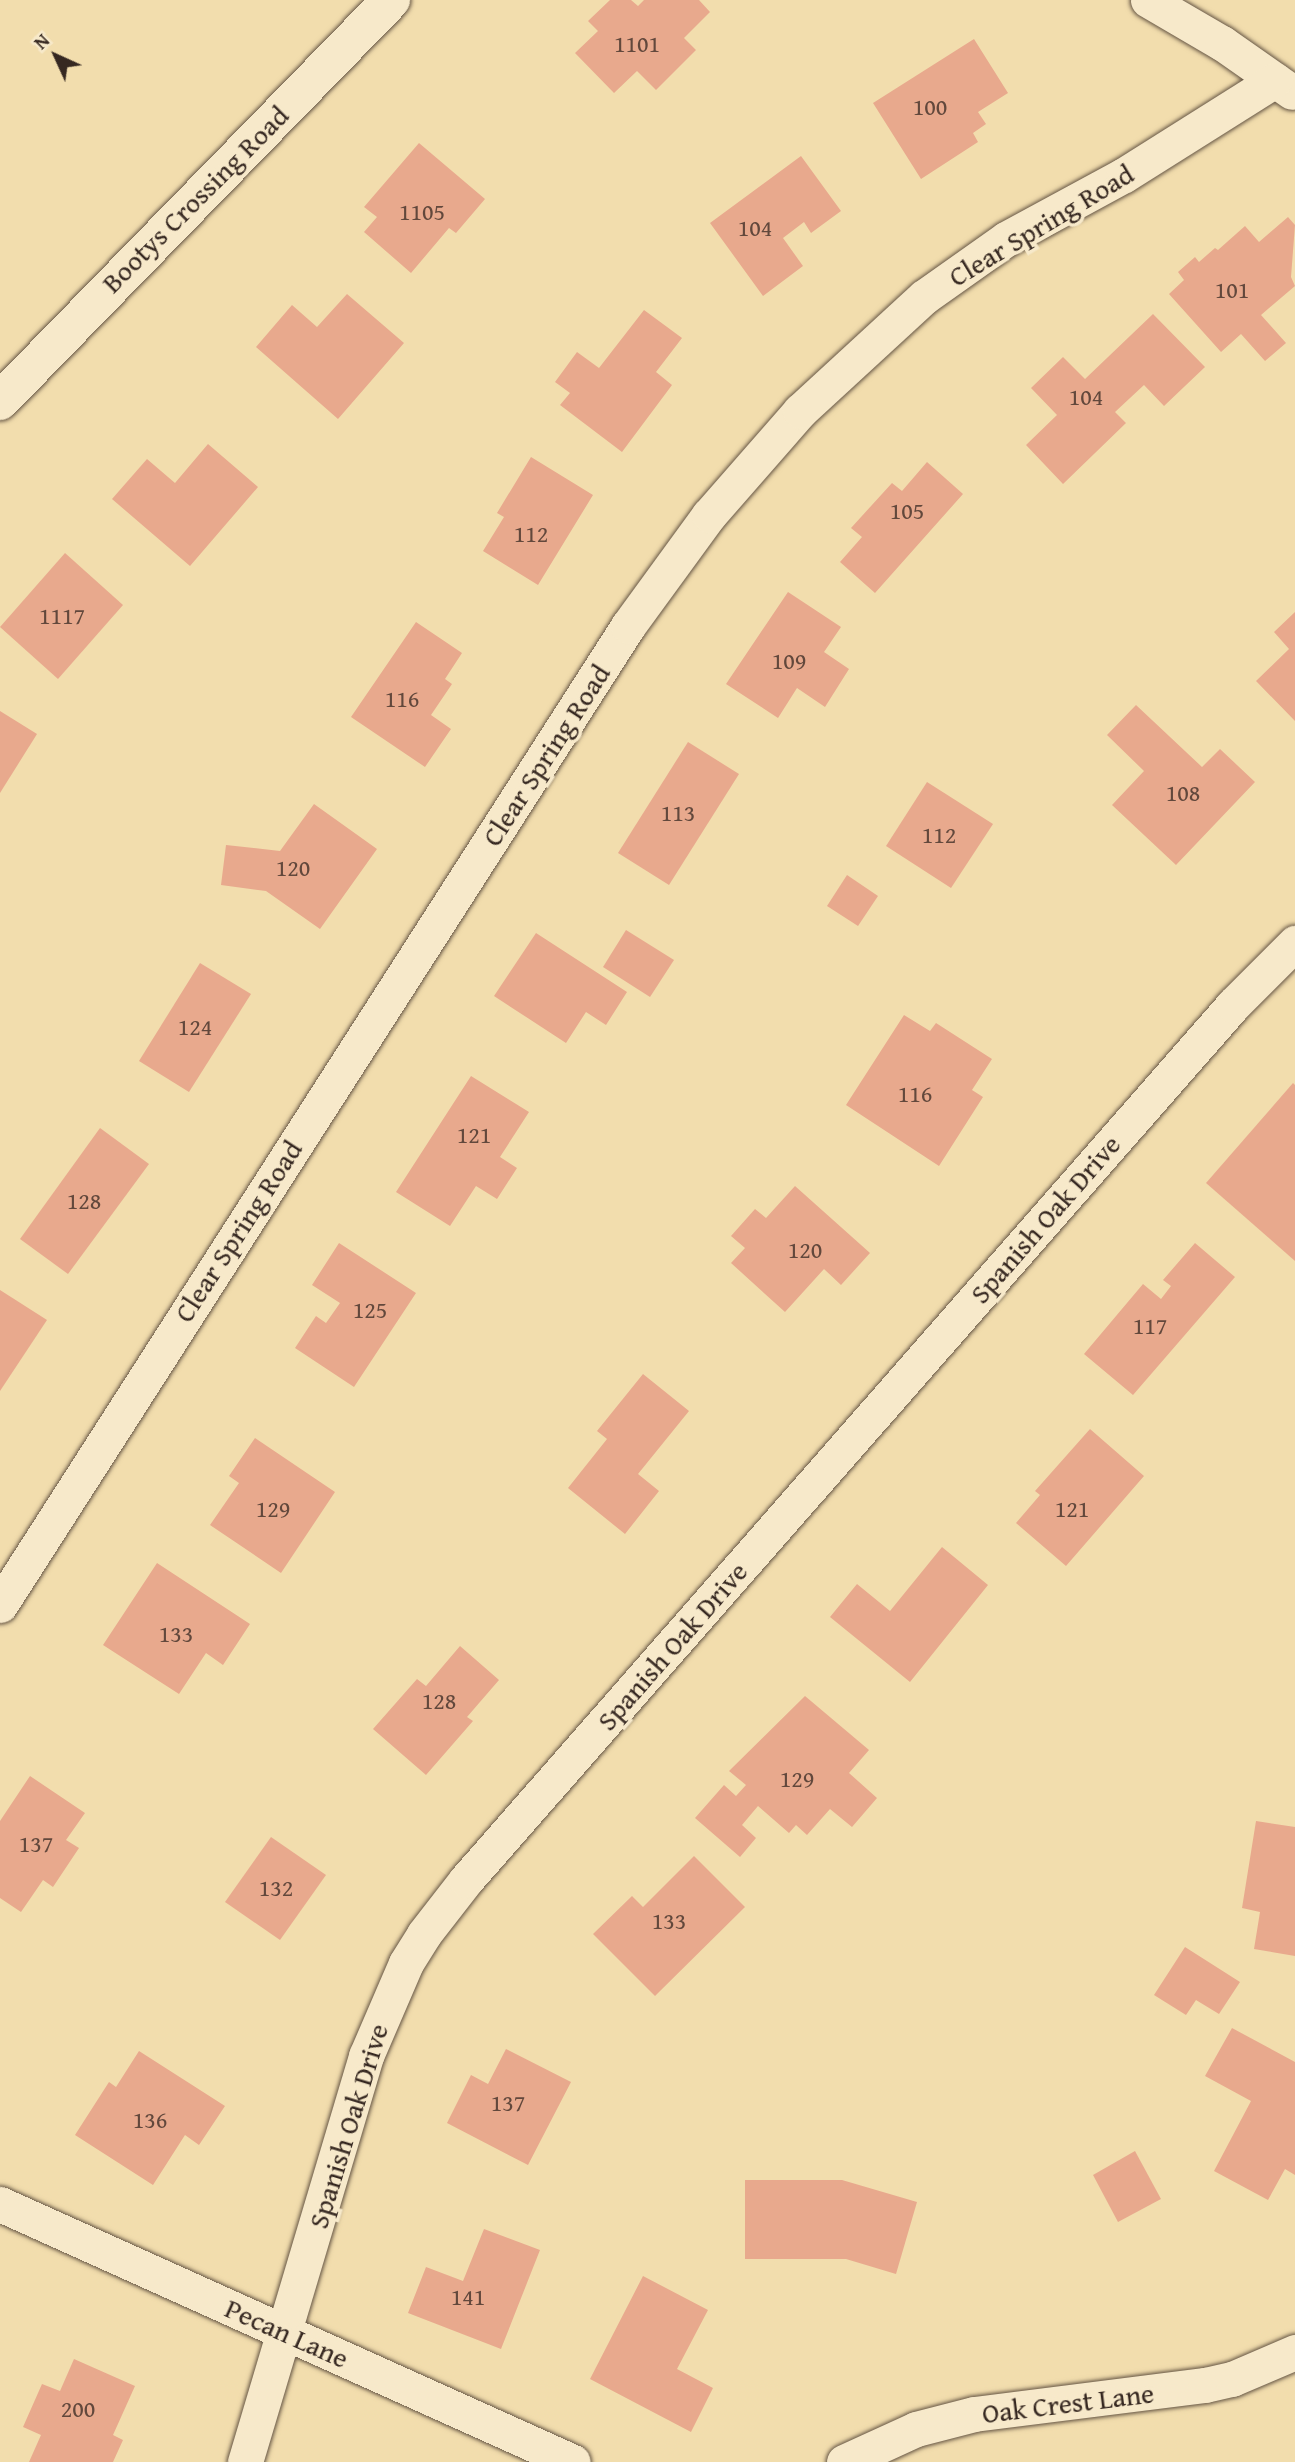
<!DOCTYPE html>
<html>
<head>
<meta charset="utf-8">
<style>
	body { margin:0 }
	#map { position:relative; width:1295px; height:2462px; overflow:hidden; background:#f2ddad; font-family:"Gentium Book Plus",serif }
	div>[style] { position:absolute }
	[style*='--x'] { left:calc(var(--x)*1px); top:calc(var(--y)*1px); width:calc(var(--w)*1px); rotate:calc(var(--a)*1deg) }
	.building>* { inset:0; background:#e8a98d }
	.roads { filter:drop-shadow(0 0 2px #655544) drop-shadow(0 0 2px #655544) }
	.minor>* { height:35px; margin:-17.5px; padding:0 17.5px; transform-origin:17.5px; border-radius:17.5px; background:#f7e9ca }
	.tertiary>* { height:38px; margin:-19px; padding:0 19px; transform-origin:19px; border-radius:19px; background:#f7e9ca }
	span { translate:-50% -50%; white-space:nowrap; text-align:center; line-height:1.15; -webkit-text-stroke:7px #f7e9ca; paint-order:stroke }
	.number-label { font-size:24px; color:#62483c }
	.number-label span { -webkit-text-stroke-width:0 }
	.street-label { font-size:28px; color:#362821 }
	.north { position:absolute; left:21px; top:21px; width:70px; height:70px; -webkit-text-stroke:5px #f7e9ca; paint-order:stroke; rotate:315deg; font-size:19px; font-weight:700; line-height:28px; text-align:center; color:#362821 }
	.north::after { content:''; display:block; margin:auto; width:24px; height:32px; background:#362821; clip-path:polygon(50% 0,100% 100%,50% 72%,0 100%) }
</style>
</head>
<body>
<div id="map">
	<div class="building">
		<div style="clip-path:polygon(610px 0,631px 0,638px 6px,644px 0,699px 0,710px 12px,684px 38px,696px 50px,656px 90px,637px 71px,614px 93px,575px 53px,598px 31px,588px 21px)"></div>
		<div style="clip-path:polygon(974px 39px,1008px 93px,978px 112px,986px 124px,973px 133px,978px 142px,921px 179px,873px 103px)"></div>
		<div style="clip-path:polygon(419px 143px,485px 199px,456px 233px,449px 228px,411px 273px,364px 232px,377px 217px,364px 207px)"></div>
		<div style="clip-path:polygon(801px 156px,841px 211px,811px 233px,804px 222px,783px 238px,803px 266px,763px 296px,710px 223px)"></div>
		<div style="clip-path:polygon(1288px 217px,1295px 225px,1291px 277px,1295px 286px,1261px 315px,1286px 343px,1265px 361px,1241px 334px,1221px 352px,1169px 294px,1184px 280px,1178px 272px,1195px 257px,1199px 262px,1215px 248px,1218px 250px,1245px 226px,1259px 242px)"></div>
		<div style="clip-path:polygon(347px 294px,404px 343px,338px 419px,256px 347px,292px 305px,317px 327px)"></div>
		<div style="clip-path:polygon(644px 310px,682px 338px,656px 372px,672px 385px,622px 452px,560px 405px,570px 393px,555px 382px,577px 352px,599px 368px)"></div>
		<div style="clip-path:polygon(1153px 314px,1205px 367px,1164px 406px,1144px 385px,1115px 412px,1126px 423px,1063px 484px,1026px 445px,1057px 415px,1031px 388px,1063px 357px,1085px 379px)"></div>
		<div style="clip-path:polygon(208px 444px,258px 487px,190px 566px,112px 499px,147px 459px,175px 483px)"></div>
		<div style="clip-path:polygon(531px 457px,593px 495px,538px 585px,483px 551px,504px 517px,497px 513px)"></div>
		<div style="clip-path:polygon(927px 462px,963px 494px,875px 593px,840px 562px,862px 537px,851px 528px,892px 483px,902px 491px)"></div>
		<div style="clip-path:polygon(65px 553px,123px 605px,58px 679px,0 627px)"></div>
		<div style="clip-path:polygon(788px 592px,841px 627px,824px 652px,849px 669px,825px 707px,797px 688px,778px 718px,726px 684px)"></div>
		<div style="clip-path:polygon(1295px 612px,1295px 721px,1256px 681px,1289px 649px,1274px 632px)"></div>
		<div style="clip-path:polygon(416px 622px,462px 653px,445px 679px,452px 684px,431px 715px,451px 729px,425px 767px,351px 717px)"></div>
		<div style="clip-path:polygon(1136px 705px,1202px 767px,1220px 749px,1255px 782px,1176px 865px,1112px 805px,1144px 771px,1107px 735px)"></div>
		<div style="clip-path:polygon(0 711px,37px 734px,0 793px)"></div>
		<div style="clip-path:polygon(688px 742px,739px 774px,669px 885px,618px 853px)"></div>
		<div style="clip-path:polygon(927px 782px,993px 824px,951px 888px,886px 846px)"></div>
		<div style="clip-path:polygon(314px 804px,377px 849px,320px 929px,266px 891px,221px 885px,226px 845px,280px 851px)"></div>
		<div style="clip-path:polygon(847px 875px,878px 896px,858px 926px,827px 906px)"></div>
		<div style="clip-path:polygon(626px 930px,674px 960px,650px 997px,603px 967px)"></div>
		<div style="clip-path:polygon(536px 933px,627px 992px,606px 1025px,586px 1012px,566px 1043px,494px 996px)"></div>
		<div style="clip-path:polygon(200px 963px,251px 994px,189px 1092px,139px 1061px)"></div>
		<div style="clip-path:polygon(904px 1015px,930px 1031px,936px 1023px,992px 1059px,972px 1090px,983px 1097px,939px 1166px,846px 1105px)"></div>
		<div style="clip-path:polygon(471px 1076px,529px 1112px,500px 1157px,517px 1168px,497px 1199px,476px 1186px,450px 1226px,396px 1192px)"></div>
		<div style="clip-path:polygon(1293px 1083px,1295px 1085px,1295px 1261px,1206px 1183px)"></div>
		<div style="clip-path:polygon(100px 1128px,149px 1164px,68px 1274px,20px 1239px)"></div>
		<div style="clip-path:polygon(795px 1186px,870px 1253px,841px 1285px,824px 1269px,785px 1312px,731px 1263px,745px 1248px,731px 1236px,755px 1209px,766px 1218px)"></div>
		<div style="clip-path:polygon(339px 1243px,416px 1293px,354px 1387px,295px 1348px,316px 1316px,326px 1323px,340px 1303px,312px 1285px)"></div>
		<div style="clip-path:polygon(1195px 1243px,1235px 1277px,1133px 1395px,1084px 1354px,1143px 1284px,1161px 1299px,1171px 1286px,1163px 1280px)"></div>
		<div style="clip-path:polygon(0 1290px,47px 1320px,0 1391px)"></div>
		<div style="clip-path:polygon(643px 1374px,689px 1411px,638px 1474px,659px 1491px,625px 1534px,568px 1488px,607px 1439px,597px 1431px)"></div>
		<div style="clip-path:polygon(1090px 1429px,1144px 1476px,1066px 1566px,1016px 1523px,1040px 1495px,1035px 1491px)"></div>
		<div style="clip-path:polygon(255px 1438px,335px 1492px,281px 1573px,210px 1525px,239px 1483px,229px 1476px)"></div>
		<div style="clip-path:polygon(942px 1547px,988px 1585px,910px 1682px,830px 1617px,857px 1584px,890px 1611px)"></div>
		<div style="clip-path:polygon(157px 1563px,250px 1624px,223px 1665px,206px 1653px,179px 1694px,103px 1645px)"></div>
		<div style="clip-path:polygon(460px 1646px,499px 1680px,467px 1717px,473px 1721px,426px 1775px,373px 1729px,417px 1679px,426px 1686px)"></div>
		<div style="clip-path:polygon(805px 1696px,869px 1750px,849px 1773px,877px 1798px,852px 1827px,830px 1809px,807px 1835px,796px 1825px,789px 1833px,758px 1806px,742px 1825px,756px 1838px,740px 1857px,695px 1818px,724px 1785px,736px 1796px,746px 1785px,729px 1771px)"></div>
		<div style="clip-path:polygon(30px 1776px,85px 1813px,66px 1840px,79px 1848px,53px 1887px,43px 1880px,21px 1912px,0 1898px,0 1821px)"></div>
		<div style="clip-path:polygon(1256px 1821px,1295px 1827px,1295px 1956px,1254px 1949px,1260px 1912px,1242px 1908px)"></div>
		<div style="clip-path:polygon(271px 1837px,326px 1875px,280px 1940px,225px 1902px)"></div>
		<div style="clip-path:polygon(694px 1856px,745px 1907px,655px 1996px,593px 1934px,632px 1896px,643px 1907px)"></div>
		<div style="clip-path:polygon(1185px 1947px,1240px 1982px,1219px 2014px,1196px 2000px,1186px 2015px,1154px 1995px)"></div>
		<div style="clip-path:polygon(1232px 2028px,1295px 2062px,1295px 2175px,1285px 2169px,1268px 2200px,1214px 2171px,1251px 2101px,1205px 2076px)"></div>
		<div style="clip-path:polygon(506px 2049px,571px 2082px,528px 2165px,447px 2123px,471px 2075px,488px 2084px)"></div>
		<div style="clip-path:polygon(139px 2051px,225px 2106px,199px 2145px,185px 2135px,153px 2185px,75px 2135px,109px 2082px,116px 2087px)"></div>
		<div style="clip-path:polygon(1135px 2151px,1161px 2199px,1118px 2222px,1093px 2175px)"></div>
		<div style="clip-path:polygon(745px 2180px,842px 2180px,917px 2202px,896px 2274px,846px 2259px,745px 2259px)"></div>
		<div style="clip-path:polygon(484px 2229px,540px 2250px,501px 2349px,408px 2313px,426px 2267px,463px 2281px)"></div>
		<div style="clip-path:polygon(643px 2276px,708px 2310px,677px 2369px,713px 2388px,691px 2432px,590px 2379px)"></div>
		<div style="clip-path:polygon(74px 2359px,135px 2386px,113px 2435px,123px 2440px,113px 2462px,29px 2462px,41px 2435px,23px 2427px,42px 2384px,60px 2391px)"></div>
	</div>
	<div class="roads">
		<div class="minor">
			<div style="--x:1148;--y:0;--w:86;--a:30.2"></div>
			<div style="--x:1222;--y:43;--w:85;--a:35"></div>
			<div style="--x:0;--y:1605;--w:1163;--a:-57.32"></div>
			<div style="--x:628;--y:626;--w:137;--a:-53.9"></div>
			<div style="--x:709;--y:515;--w:138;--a:-48.8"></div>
			<div style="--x:800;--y:411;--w:168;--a:-42.6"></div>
			<div style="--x:924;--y:297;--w:100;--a:-35.3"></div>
			<div style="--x:1006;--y:239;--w:134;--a:-28.5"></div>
			<div style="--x:1124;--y:175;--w:178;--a:-32.2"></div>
			<div style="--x:0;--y:2204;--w:628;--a:24.24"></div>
			<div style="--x:245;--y:2462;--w:424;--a:-73.4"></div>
			<div style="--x:366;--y:2056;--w:101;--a:-66.7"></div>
			<div style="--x:406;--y:1963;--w:34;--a:-58"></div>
			<div style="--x:424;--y:1934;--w:68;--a:-52.1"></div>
			<div style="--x:466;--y:1880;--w:1164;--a:-48.76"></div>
			<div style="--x:1233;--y:1005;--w:88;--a:-45"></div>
			<div style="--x:844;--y:2462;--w:79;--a:-24.6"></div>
			<div style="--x:916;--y:2429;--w:60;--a:-14.5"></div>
			<div style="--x:974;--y:2414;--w:233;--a:-7.2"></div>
			<div style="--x:1205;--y:2385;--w:28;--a:-13"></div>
			<div style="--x:1232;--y:2379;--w:69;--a:-23.2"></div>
		</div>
		<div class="tertiary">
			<div style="--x:0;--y:401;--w:560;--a:-45.72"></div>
		</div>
	</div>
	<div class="number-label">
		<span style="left:637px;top:44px">1101</span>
		<span style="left:930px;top:107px">100</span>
		<span style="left:422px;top:212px">1105</span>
		<span style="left:755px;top:228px">104</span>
		<span style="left:1232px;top:290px">101</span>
		<span style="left:1086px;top:397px">104</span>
		<span style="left:907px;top:511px">105</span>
		<span style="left:531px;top:534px">112</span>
		<span style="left:62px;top:616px">1117</span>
		<span style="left:789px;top:661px">109</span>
		<span style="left:402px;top:699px">116</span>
		<span style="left:1183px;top:793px">108</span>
		<span style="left:678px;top:813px">113</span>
		<span style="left:939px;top:835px">112</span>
		<span style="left:293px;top:868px">120</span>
		<span style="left:195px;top:1027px">124</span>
		<span style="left:915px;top:1094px">116</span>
		<span style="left:474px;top:1135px">121</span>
		<span style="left:84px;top:1201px">128</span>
		<span style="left:805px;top:1250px">120</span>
		<span style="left:370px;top:1310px">125</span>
		<span style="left:1150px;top:1326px">117</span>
		<span style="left:273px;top:1509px">129</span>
		<span style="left:1072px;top:1509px">121</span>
		<span style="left:176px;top:1634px">133</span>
		<span style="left:439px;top:1701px">128</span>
		<span style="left:797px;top:1779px">129</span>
		<span style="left:36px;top:1844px">137</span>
		<span style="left:276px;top:1888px">132</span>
		<span style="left:669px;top:1921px">133</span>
		<span style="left:508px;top:2103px">137</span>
		<span style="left:150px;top:2120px">136</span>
		<span style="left:468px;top:2297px">141</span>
		<span style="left:78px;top:2409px">200</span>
	</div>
	<div class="street-label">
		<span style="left:195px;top:199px;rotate:-45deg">Bootys Crossing Road</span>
		<span style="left:1041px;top:225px;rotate:-31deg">Clear Spring Road</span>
		<span style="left:546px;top:755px;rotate:-57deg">Clear Spring Road</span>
		<span style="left:1045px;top:1219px;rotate:-49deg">Spanish Oak Drive</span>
		<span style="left:238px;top:1231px;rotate:-57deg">Clear Spring Road</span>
		<span style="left:672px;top:1646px;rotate:-49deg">Spanish Oak Drive</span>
		<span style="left:348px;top:2126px;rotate:-73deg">Spanish Oak Drive</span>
		<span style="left:287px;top:2333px;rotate:24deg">Pecan Lane</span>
		<span style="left:1068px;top:2403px;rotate:-7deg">Oak Crest Lane</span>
	</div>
	<div class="north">N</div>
</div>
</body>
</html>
